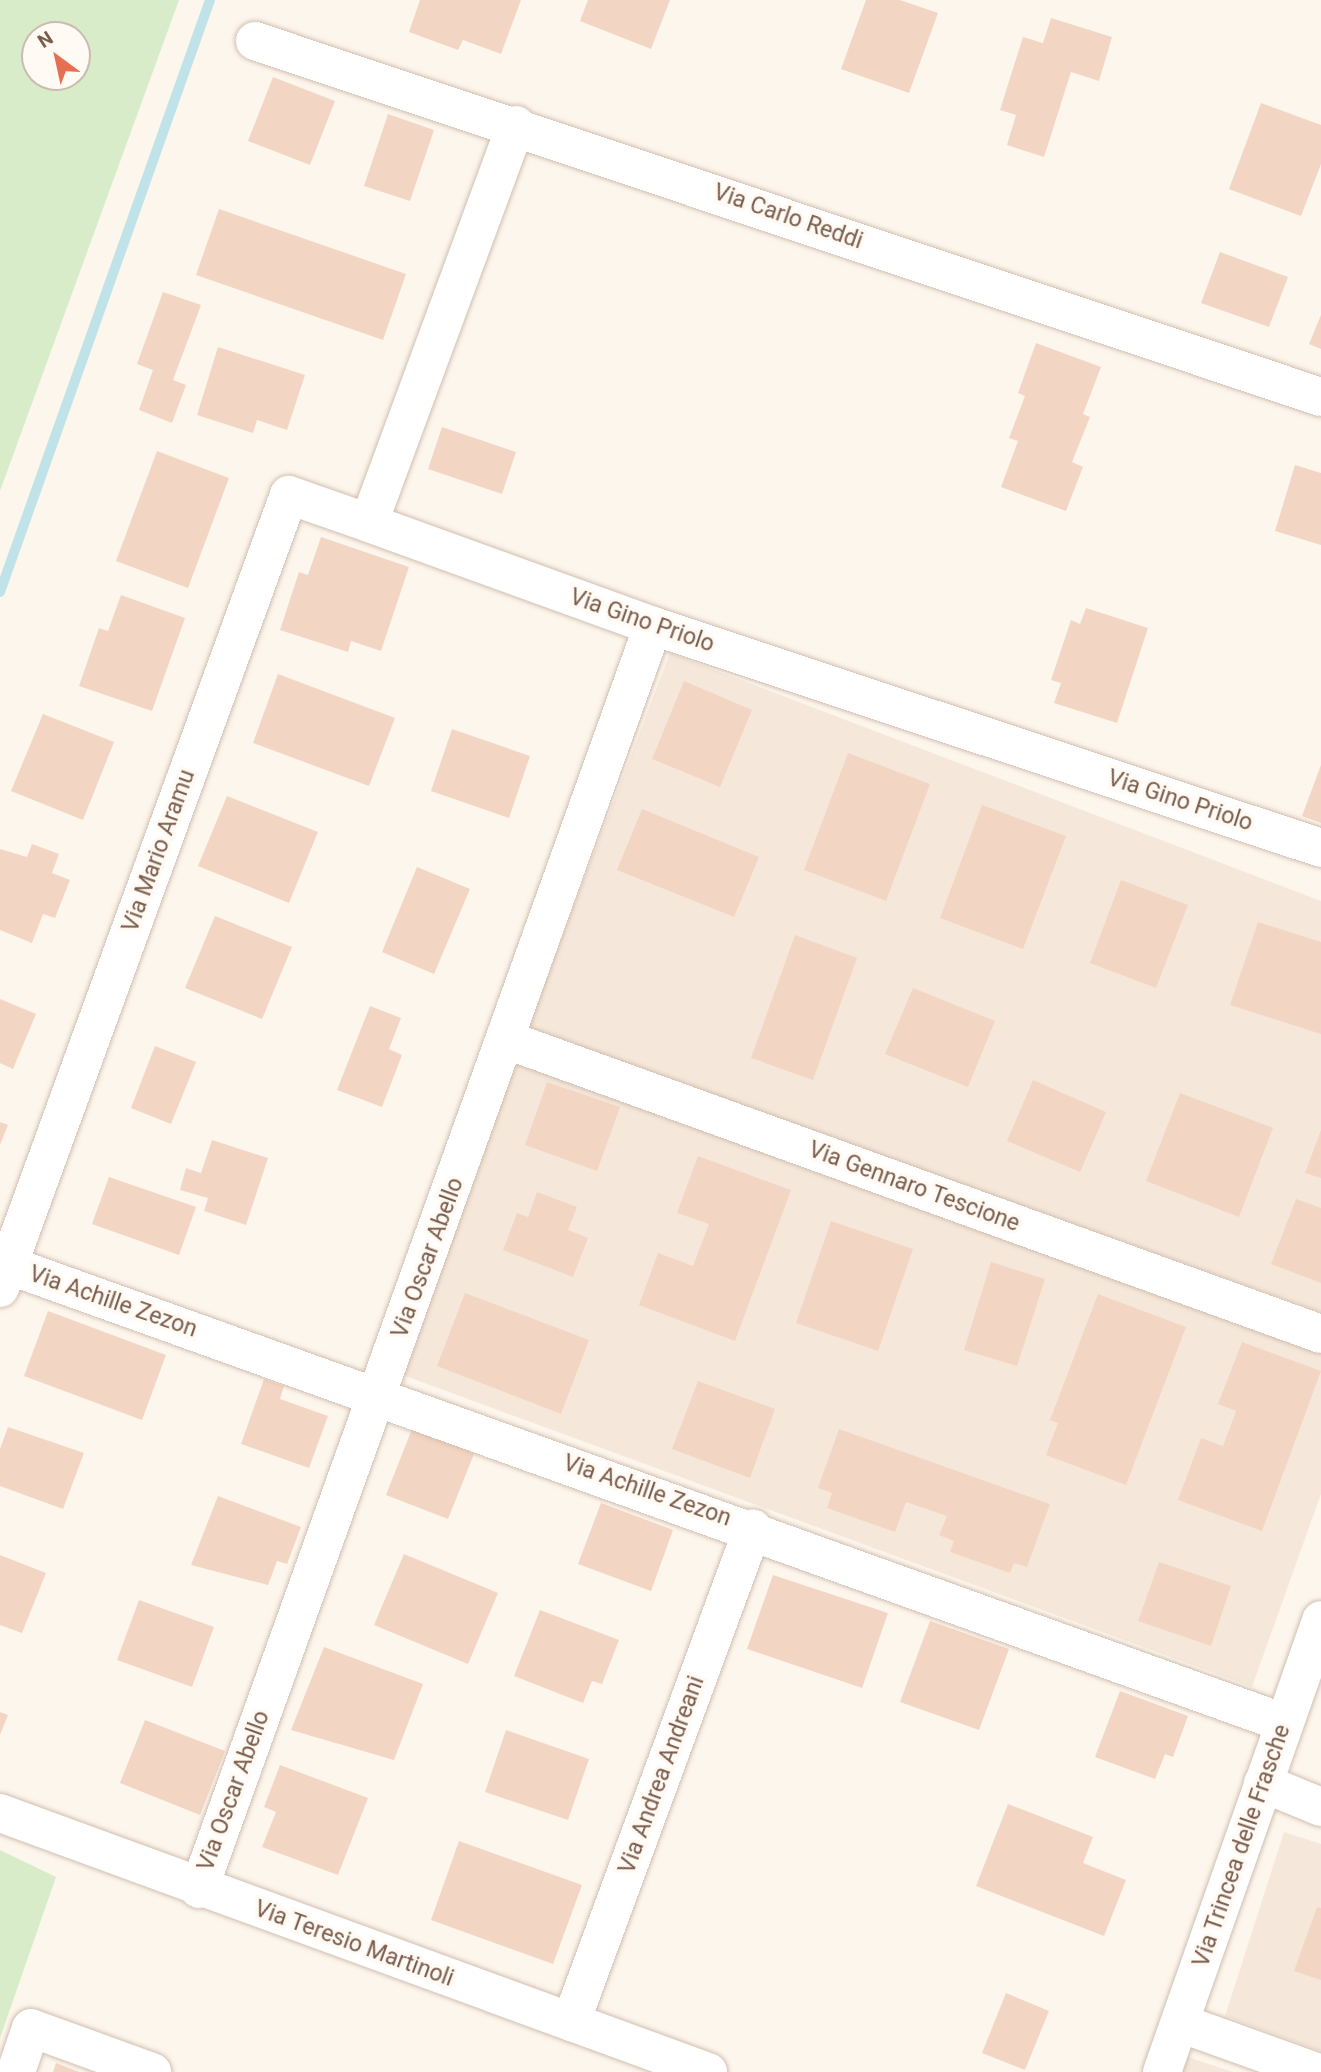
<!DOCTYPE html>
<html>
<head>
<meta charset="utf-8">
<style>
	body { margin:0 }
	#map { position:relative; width:1321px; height:2072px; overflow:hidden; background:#fdf6ec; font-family:Roboto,sans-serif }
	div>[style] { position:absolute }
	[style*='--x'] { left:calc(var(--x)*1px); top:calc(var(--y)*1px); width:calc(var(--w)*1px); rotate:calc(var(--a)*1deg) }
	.residential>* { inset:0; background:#f5e8da }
	.green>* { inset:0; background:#d8ecc9 }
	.stream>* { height:10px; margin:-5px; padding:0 5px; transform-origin:5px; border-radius:5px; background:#bfe3e8 }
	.building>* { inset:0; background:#f3d5c3 }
	.roads { filter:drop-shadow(0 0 2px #d1beb0) drop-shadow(0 0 2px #d1beb0) }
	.minor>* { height:38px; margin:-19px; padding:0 19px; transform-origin:19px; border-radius:19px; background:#fff }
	span { translate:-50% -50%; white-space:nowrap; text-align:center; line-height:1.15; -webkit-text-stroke:7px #fffaf3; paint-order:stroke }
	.street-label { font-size:23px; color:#7a5c4d }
	.north { position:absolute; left:21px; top:21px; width:70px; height:70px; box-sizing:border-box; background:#fffaf3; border:2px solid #cabbb1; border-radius:50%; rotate:327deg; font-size:19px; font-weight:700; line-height:28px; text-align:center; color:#7a5c4d }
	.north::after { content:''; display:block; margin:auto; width:24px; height:32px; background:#e76f51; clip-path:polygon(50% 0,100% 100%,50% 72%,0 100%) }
</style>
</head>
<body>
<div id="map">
	<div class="residential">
		<div style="clip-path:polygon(670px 653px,1321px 901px,1321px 1312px,527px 1029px)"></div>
		<div style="clip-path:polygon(517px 1061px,1321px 1351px,1321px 1494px,1252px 1687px,400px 1374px)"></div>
		<div style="clip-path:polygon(1284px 1832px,1321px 1844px,1321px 2051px,1225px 2016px)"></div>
		<div style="clip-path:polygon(1188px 2057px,1233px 2072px,1182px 2072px)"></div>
	</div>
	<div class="green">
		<div style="clip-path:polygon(evenodd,0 0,179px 0,0 491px,0 0,77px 35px,77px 77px,35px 77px,35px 35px,77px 35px)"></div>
		<div style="clip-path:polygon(0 1850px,56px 1877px,0 2038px)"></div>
	</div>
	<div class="stream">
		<div style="--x:0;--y:592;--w:628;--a:-70.47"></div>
	</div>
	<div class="building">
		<div style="clip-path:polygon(420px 0,521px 0,501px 54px,463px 40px,458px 50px,409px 32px)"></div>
		<div style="clip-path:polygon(588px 0,670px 0,651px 49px,580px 21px)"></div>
		<div style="clip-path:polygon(866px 0,900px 0,938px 13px,909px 93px,841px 69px)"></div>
		<div style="clip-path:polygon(1051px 18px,1112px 37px,1099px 81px,1071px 72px,1044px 157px,1007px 145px,1016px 115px,1000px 110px,1023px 37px,1043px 43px)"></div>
		<div style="clip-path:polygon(273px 77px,335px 101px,310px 165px,248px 141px)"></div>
		<div style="clip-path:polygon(1261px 103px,1321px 125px,1321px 164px,1301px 216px,1229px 189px)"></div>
		<div style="clip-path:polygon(388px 114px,434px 130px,410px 201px,364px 186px)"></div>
		<div style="clip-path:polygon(219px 209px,406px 274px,383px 340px,196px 275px)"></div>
		<div style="clip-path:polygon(1220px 252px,1288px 277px,1269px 327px,1201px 303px)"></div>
		<div style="clip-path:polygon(163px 292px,201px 305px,173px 380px,186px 385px,172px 423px,139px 410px,153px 370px,137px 364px)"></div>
		<div style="clip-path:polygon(1321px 315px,1321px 349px,1309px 344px)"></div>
		<div style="clip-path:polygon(1036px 343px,1101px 367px,1083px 414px,1090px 417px,1072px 462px,1083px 467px,1066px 511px,1001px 487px,1018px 441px,1009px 438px,1025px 396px,1018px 393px)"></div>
		<div style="clip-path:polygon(218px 347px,305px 375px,287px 430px,257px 420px,253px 433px,197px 415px)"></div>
		<div style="clip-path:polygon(442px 427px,516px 452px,502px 494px,428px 469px)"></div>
		<div style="clip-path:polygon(157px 451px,229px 478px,188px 588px,116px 561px)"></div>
		<div style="clip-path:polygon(1295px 465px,1321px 473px,1321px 545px,1275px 531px)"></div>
		<div style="clip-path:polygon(321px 537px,409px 567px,381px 651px,351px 641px,348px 652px,280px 630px,299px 572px,308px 575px)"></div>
		<div style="clip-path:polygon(121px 595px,185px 618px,152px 711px,79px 686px,99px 628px,108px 631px)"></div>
		<div style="clip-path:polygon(1086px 608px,1148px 628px,1117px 723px,1054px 703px,1061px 683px,1051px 680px,1071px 620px,1080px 624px)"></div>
		<div style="clip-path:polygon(278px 674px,395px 718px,369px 786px,253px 743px)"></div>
		<div style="clip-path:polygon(684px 681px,752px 710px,720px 787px,652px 759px)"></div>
		<div style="clip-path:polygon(43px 714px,114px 742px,83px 820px,11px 791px)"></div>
		<div style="clip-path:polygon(452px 729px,530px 756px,509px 818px,431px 791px)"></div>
		<div style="clip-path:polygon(848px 753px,930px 784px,886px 901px,804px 870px)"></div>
		<div style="clip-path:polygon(1321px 765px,1321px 823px,1302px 816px)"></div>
		<div style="clip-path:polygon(227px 796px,318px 832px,289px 903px,198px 866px)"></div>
		<div style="clip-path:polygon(982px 805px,1066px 836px,1023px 949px,940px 918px)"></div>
		<div style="clip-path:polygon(642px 809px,759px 857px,734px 917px,617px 870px)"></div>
		<div style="clip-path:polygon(32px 844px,59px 854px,52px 873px,70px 880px,55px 918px,43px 914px,32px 943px,0 930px,0 849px,27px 857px)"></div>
		<div style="clip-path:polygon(417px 867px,470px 889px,434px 974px,382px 952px)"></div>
		<div style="clip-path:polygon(1121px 880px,1188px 905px,1156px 988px,1090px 963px)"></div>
		<div style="clip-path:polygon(215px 916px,292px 947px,262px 1019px,185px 988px)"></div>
		<div style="clip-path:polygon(1258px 922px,1321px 942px,1321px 1034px,1230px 1005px)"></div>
		<div style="clip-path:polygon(795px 935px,857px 958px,813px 1080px,751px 1058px)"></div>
		<div style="clip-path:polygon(913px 988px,995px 1021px,968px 1087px,885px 1054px)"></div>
		<div style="clip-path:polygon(0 999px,36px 1014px,13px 1069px,0 1063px)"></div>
		<div style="clip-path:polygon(370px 1006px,401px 1018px,389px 1049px,402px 1055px,382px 1107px,337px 1090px)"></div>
		<div style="clip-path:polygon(155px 1046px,196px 1062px,171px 1124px,131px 1108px)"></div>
		<div style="clip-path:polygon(1033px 1080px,1106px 1112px,1080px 1172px,1007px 1141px)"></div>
		<div style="clip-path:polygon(547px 1082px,620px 1107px,597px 1171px,525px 1145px)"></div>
		<div style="clip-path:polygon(1180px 1093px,1273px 1128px,1239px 1217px,1146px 1181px)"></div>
		<div style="clip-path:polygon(0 1122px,8px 1125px,0 1145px)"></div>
		<div style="clip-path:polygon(1321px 1130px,1321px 1178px,1305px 1173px)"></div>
		<div style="clip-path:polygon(212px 1140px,268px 1158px,246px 1225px,204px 1211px,208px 1198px,180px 1190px,186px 1168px,201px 1173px)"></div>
		<div style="clip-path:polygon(698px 1156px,791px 1190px,735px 1341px,639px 1305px,658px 1253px,693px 1266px,709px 1224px,677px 1213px)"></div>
		<div style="clip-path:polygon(109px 1177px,196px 1207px,179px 1255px,92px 1224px)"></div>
		<div style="clip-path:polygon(537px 1192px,577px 1207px,568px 1230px,588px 1238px,573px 1277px,503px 1250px,517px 1213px,528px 1217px)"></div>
		<div style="clip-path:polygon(1296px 1199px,1321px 1208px,1321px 1283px,1271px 1264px)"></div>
		<div style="clip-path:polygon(831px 1221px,913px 1249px,878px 1351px,796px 1323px)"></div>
		<div style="clip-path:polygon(991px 1262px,1045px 1279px,1017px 1366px,964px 1350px)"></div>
		<div style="clip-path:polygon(465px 1293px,589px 1340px,561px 1414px,437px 1366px)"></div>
		<div style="clip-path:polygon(1098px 1294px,1186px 1327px,1126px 1485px,1046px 1455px,1058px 1423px,1050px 1420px)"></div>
		<div style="clip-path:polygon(48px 1311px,166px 1355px,142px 1420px,24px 1376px)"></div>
		<div style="clip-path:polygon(1242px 1342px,1321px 1371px,1262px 1531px,1178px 1500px,1201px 1438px,1223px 1446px,1236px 1411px,1218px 1404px)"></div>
		<div style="clip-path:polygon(264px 1379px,284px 1386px,280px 1399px,328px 1416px,309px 1468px,241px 1444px)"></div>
		<div style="clip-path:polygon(698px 1381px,775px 1409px,750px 1478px,672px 1449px)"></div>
		<div style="clip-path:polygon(414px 1424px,476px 1449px,448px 1519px,386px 1495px)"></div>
		<div style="clip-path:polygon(8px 1427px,84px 1453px,63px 1509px,0 1486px,0 1449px)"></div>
		<div style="clip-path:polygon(839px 1429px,1050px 1504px,1027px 1567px,1014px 1563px,1010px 1573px,950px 1552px,954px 1541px,939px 1535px,947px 1516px,906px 1502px,895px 1532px,827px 1508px,832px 1493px,818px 1488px)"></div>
		<div style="clip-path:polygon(218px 1496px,301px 1527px,287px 1564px,277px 1561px,268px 1585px,191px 1565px)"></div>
		<div style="clip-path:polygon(601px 1503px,673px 1530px,651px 1591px,578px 1564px)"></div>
		<div style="clip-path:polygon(404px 1554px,498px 1593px,468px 1664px,374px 1625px)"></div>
		<div style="clip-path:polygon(0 1555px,46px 1573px,22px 1633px,0 1625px)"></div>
		<div style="clip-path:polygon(1159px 1562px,1231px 1586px,1211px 1646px,1138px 1621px)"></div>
		<div style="clip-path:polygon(773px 1575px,888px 1613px,862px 1688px,747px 1649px)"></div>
		<div style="clip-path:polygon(139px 1600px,214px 1627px,192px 1687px,117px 1660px)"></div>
		<div style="clip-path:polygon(540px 1610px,619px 1640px,602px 1684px,592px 1681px,583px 1703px,514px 1676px)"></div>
		<div style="clip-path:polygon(930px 1621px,1009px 1649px,979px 1730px,900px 1702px)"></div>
		<div style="clip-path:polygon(324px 1647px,423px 1684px,394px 1760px,291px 1730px)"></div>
		<div style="clip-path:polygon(1120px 1691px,1188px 1716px,1173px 1757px,1165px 1754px,1155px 1779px,1095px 1757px)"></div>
		<div style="clip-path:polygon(0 1712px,8px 1715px,0 1735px)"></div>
		<div style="clip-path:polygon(145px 1720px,225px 1751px,200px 1815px,120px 1783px)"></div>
		<div style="clip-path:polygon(506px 1730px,589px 1759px,568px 1820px,485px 1792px)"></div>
		<div style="clip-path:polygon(280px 1765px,368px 1798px,338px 1875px,262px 1847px,276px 1812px,264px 1807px)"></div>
		<div style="clip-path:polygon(1008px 1804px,1093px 1837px,1083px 1863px,1126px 1880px,1104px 1936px,976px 1886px)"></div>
		<div style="clip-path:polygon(459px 1841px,582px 1885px,553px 1964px,431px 1920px)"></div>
		<div style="clip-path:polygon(1317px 1907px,1321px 1908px,1321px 1980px,1294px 1971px)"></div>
		<div style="clip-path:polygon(1006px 1993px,1049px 2011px,1025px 2070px,982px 2053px)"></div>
		<div style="clip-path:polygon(56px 2063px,79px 2072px,53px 2072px)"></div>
	</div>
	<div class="roads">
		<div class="minor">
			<div style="--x:255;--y:41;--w:1124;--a:18.47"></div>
			<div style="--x:516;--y:125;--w:424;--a:110.3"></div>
			<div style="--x:369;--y:523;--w:302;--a:19.9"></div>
			<div style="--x:653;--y:626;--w:704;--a:18.38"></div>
			<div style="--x:507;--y:1040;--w:865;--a:19.86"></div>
			<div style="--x:8;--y:1265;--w:1356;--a:19.74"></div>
			<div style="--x:0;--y:1288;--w:844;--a:-69.98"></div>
			<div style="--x:289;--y:495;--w:85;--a:19.3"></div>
			<div style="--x:1263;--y:1783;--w:63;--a:22.5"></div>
			<div style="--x:0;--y:1813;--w:754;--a:20.09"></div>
			<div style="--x:199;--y:1889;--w:1342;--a:-70.23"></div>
			<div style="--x:571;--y:2022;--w:526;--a:-69.78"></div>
			<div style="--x:1180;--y:2023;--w:145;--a:19.8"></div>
			<div style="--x:16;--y:2072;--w:46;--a:-71.2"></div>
			<div style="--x:31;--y:2028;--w:129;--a:20"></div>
			<div style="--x:1162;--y:2072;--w:479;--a:-70.6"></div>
		</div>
	</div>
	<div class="street-label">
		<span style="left:788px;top:217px;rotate:19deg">Via Carlo Reddi</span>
		<span style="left:642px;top:621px;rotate:19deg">Via Gino Priolo</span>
		<span style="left:1180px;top:801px;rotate:18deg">Via Gino Priolo</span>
		<span style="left:159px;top:851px;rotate:-70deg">Via Mario Aramu</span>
		<span style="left:914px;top:1187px;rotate:20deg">Via Gennaro Tescione</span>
		<span style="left:428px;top:1258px;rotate:-70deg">Via Oscar Abello</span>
		<span style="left:113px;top:1302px;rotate:19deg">Via Achille Zezon</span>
		<span style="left:647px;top:1491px;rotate:19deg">Via Achille Zezon</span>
		<span style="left:662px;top:1775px;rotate:-70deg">Via Andrea Andreani</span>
		<span style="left:234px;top:1791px;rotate:-70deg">Via Oscar Abello</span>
		<span style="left:1242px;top:1846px;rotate:-71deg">Via Trincea delle Frasche</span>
		<span style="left:354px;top:1944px;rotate:20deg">Via Teresio Martinoli</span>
	</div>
	<div class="north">N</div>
</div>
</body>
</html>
